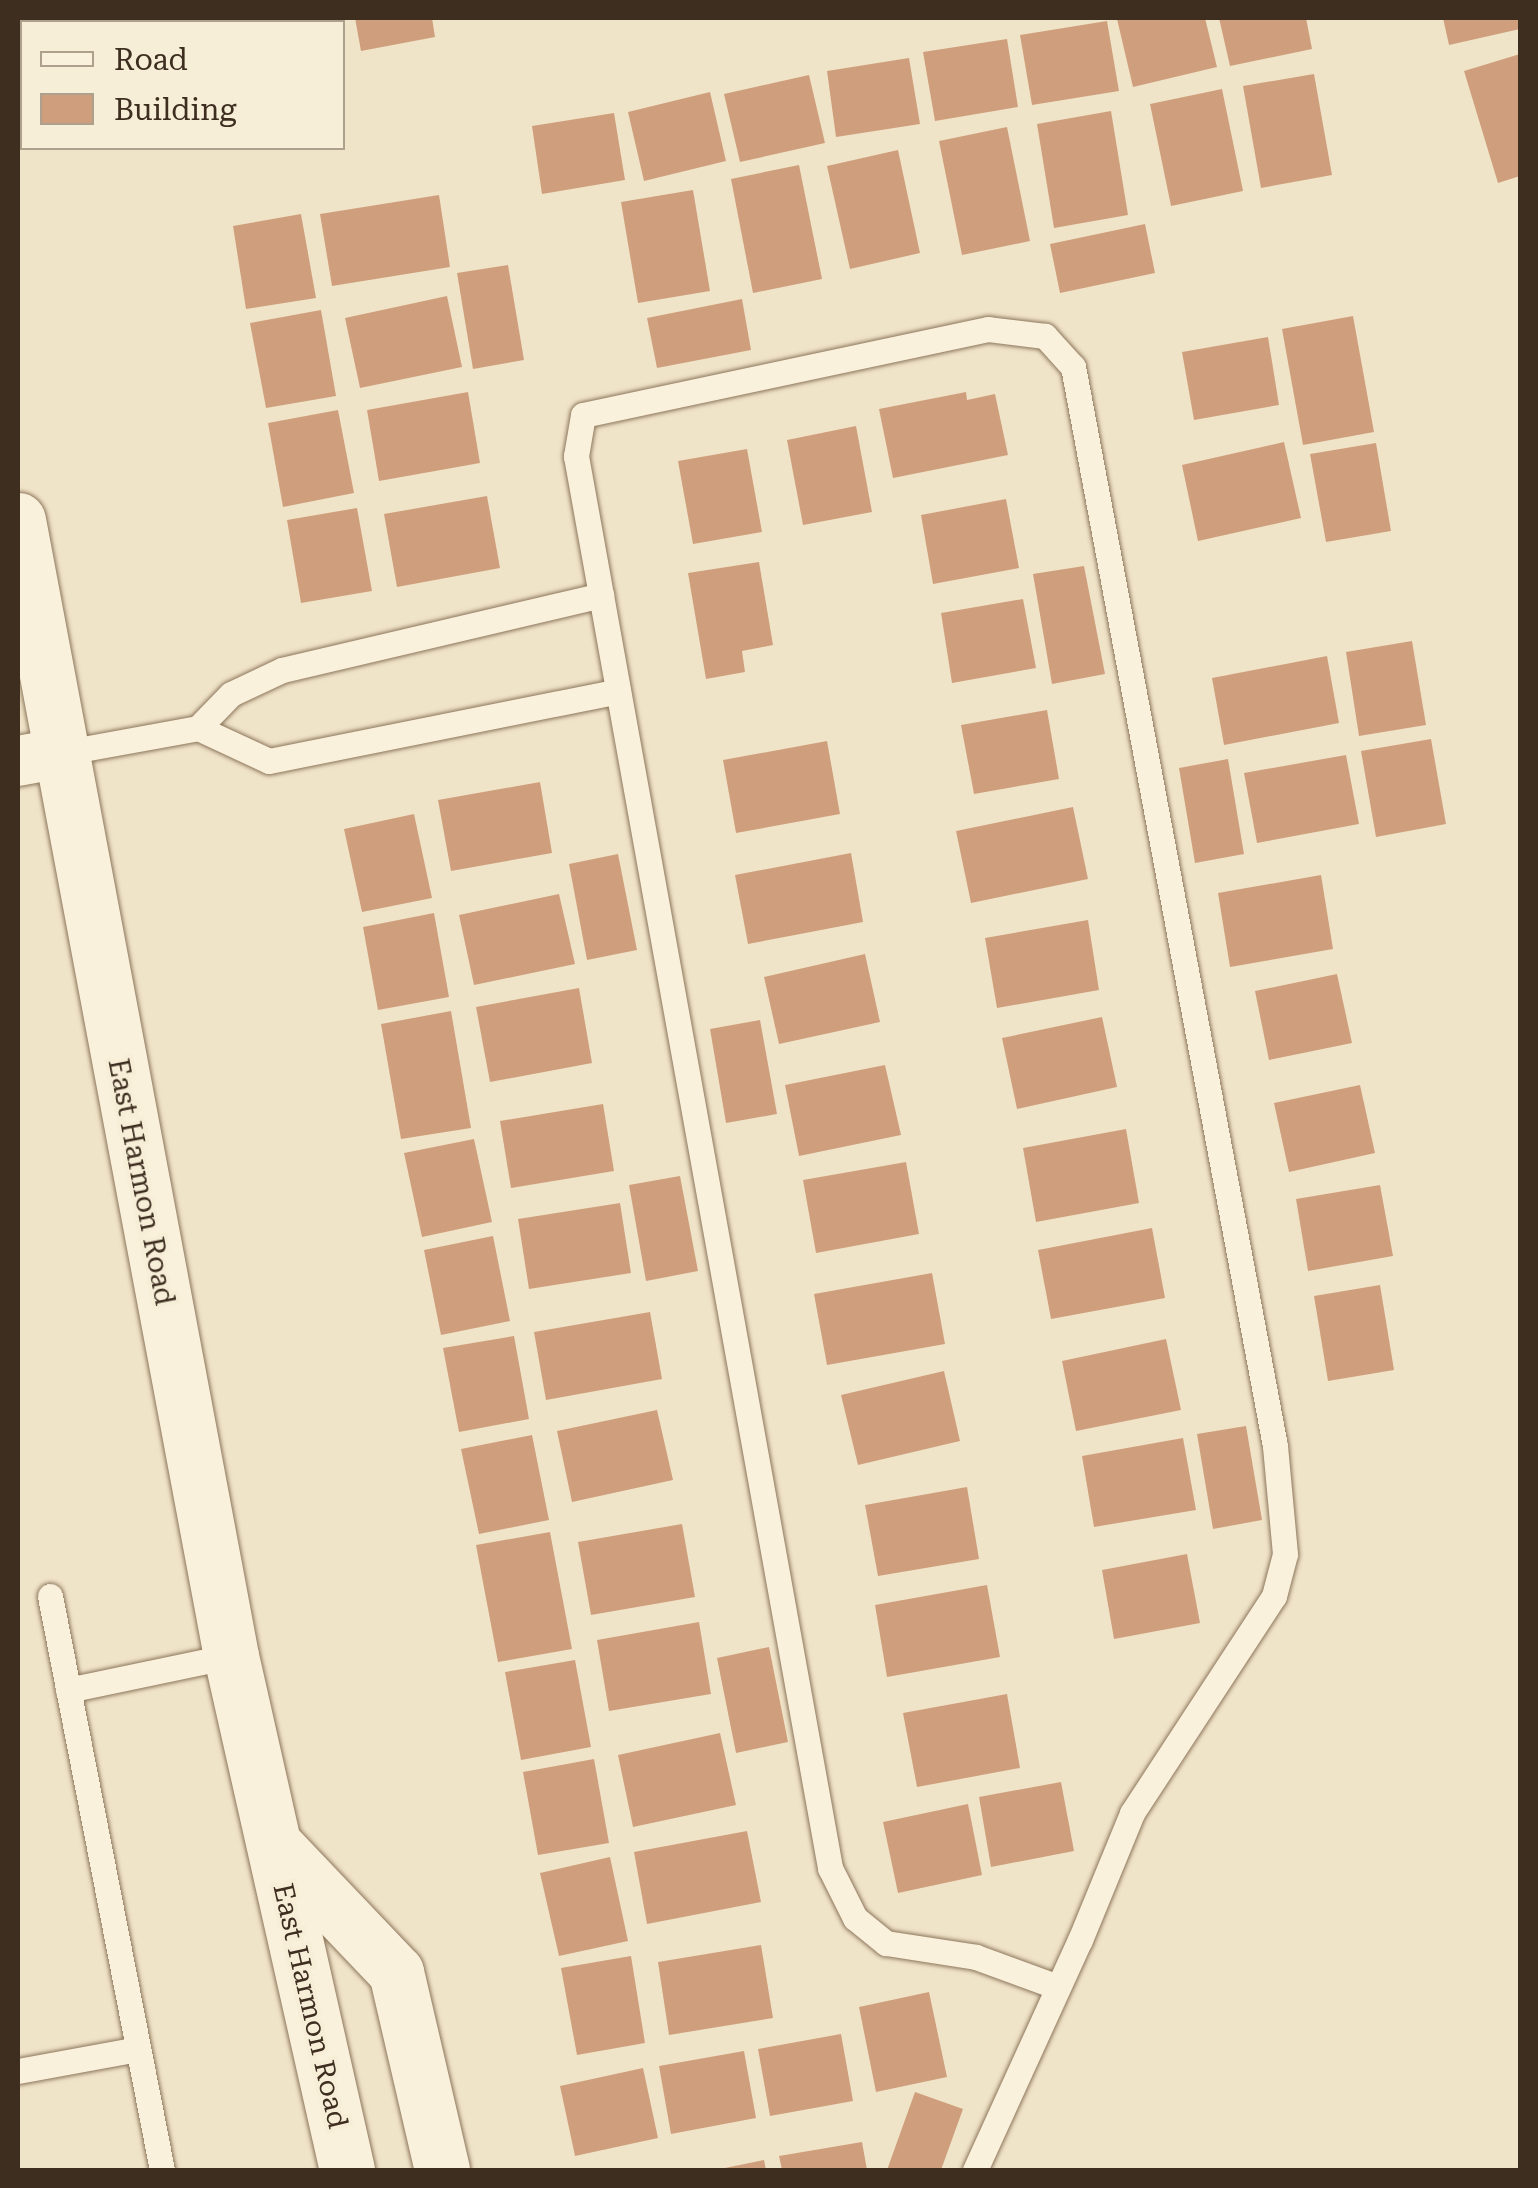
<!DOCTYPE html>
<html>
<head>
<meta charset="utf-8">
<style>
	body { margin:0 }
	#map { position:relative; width:1538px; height:2188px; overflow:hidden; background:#f0e4c8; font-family:"Roboto Serif",serif }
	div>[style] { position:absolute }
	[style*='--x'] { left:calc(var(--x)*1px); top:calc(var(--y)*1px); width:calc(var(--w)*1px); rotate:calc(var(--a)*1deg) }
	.building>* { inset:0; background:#cf9f7d }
	.roads { filter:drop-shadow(0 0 2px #8d765c) drop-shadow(0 0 2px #8d765c) }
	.service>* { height:25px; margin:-12.5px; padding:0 12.5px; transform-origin:12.5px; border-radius:12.5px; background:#faf1dc }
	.minor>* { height:50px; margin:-25px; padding:0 25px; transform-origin:25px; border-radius:25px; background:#faf1dc }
	.secondary>* { height:55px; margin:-27.5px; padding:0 27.5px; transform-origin:27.5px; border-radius:27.5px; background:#faf1dc }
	span { translate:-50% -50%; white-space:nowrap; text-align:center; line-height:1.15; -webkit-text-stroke:8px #f7eed8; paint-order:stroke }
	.street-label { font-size:28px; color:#3d2e20 }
	.frame { position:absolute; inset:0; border:20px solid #3d2e20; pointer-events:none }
	.legend { position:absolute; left:20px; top:20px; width:325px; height:130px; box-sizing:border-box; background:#f7eed8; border:2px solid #ada18e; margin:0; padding:12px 18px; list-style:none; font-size:30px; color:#3d2e20 }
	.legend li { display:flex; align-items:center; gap:20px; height:50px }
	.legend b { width:50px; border:2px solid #ada18e }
</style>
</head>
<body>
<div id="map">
	<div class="building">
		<div style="clip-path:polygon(207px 18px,297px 18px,297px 22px,208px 22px)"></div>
		<div style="clip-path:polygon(355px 18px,432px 18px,435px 37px,361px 51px)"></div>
		<div style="clip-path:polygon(1205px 18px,1217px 67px,1133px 87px,1117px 19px)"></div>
		<div style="clip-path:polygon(1219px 18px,1306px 18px,1312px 49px,1230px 66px)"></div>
		<div style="clip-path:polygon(1443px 18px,1520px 18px,1520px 29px,1449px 45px)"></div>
		<div style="clip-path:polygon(1107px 21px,1119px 91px,1032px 105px,1020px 35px)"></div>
		<div style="clip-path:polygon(1007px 39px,1018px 107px,935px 121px,923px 52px)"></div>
		<div style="clip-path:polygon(1520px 54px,1520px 176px,1498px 183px,1464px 71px)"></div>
		<div style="clip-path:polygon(909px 58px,920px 124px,836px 137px,827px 71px)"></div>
		<div style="clip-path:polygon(1314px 74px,1332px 175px,1261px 188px,1243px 86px)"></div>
		<div style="clip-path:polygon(809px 75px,825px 143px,740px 162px,724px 94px)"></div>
		<div style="clip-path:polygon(1222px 89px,1243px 191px,1171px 206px,1150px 104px)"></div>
		<div style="clip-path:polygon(710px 92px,726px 161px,644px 181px,628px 112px)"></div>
		<div style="clip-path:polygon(1111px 111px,1128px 215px,1054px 228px,1037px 124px)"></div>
		<div style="clip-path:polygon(614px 113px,625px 180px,542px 194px,532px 126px)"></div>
		<div style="clip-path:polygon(1007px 127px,1030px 241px,962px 255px,939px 141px)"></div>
		<div style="clip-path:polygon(898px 150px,920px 253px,850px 269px,827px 166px)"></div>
		<div style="clip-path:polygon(799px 165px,822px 279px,753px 293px,731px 179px)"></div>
		<div style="clip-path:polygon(693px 190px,710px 291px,638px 303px,621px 202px)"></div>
		<div style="clip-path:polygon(439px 195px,450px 267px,332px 286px,320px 214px)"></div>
		<div style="clip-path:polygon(301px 214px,316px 298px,246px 309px,233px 226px)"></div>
		<div style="clip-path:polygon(1145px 224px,1155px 273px,1060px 293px,1050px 244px)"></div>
		<div style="clip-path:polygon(508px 265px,524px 360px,473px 369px,457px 273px)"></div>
		<div style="clip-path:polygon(447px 296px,462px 367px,360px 388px,345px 318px)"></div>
		<div style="clip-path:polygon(742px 299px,751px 350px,657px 368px,647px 318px)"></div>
		<div style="clip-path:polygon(321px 310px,336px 396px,266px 408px,250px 323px)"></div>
		<div style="clip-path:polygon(1353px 316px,1374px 432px,1303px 445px,1282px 329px)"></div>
		<div style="clip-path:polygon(1268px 337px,1279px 405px,1194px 420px,1182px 352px)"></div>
		<div style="clip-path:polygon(468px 392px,480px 463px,379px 481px,367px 410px)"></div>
		<div style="clip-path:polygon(966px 392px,967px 400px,995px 394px,1008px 455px,893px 478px,879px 409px)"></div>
		<div style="clip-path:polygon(338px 410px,354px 493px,283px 507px,268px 423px)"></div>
		<div style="clip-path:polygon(856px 426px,872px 512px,803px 525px,787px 440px)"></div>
		<div style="clip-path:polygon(1284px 442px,1301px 518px,1198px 541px,1182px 465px)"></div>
		<div style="clip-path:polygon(1376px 443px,1391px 531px,1326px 542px,1310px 454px)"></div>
		<div style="clip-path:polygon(747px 449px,762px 532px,693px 544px,678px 461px)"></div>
		<div style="clip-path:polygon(487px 496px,500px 568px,397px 587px,384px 514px)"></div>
		<div style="clip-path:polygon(1006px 499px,1019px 568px,933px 584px,921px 515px)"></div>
		<div style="clip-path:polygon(357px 508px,372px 591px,301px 603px,287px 520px)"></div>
		<div style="clip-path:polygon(759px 562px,773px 645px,742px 651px,745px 672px,706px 679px,688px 573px)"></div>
		<div style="clip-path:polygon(1084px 566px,1105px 674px,1052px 684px,1033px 574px)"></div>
		<div style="clip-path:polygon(1023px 599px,1036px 668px,952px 683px,941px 613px)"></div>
		<div style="clip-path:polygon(1412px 641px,1426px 725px,1359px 736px,1346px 652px)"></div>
		<div style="clip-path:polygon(1327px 656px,1339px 723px,1224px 745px,1212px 678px)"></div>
		<div style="clip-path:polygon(1047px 710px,1059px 779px,974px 794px,961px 725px)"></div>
		<div style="clip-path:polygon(1431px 739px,1446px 824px,1376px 837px,1361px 751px)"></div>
		<div style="clip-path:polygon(827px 741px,840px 814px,736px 833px,723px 760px)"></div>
		<div style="clip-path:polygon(1346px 755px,1359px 824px,1257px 843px,1244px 773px)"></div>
		<div style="clip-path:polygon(1228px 759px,1244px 854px,1195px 863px,1179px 768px)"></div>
		<div style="clip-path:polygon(540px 782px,552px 853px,451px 871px,438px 800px)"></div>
		<div style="clip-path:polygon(1073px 807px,1088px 879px,971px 903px,956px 831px)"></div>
		<div style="clip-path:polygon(414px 814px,432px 898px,362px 912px,344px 829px)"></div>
		<div style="clip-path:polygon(851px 853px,863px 922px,748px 944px,735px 875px)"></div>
		<div style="clip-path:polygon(618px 854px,637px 950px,587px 960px,569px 864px)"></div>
		<div style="clip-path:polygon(1321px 875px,1333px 949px,1230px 967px,1218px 893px)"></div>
		<div style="clip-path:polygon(559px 894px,575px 964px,474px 985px,459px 915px)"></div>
		<div style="clip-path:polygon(434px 913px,449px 997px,378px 1010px,363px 927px)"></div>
		<div style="clip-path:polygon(1088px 920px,1099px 990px,997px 1008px,985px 938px)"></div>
		<div style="clip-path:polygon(865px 954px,880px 1022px,779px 1044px,764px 977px)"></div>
		<div style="clip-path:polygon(1337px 974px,1352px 1043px,1269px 1060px,1255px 991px)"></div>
		<div style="clip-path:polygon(579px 988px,592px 1063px,490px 1082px,476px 1007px)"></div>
		<div style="clip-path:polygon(451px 1011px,471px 1128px,401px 1139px,381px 1024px)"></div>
		<div style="clip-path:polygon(1102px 1017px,1117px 1087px,1017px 1109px,1002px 1038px)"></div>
		<div style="clip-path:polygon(760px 1020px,777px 1114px,726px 1123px,710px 1029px)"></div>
		<div style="clip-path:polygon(885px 1065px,901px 1135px,799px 1156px,785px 1085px)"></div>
		<div style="clip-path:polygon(1360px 1085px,1375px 1153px,1289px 1172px,1274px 1103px)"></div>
		<div style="clip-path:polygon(603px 1104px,614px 1171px,511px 1188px,500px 1121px)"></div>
		<div style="clip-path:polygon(1126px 1129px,1139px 1203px,1036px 1222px,1023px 1148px)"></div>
		<div style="clip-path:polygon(474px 1139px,492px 1222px,422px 1237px,404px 1153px)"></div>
		<div style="clip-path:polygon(906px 1162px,919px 1234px,816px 1253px,803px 1180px)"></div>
		<div style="clip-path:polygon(680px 1176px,698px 1271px,646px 1281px,629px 1185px)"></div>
		<div style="clip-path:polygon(1380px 1185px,1393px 1256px,1308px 1271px,1296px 1199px)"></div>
		<div style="clip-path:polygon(620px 1203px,631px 1273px,529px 1289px,518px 1219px)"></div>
		<div style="clip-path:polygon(1152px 1228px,1165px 1298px,1051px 1319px,1038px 1250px)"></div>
		<div style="clip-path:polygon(493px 1236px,510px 1321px,441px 1335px,424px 1250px)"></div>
		<div style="clip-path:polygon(932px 1273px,945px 1344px,827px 1365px,814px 1294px)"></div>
		<div style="clip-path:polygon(1380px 1285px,1394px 1370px,1328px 1381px,1314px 1296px)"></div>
		<div style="clip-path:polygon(650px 1312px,662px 1379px,546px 1400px,534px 1332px)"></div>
		<div style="clip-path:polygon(514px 1336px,529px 1419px,459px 1432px,443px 1348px)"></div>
		<div style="clip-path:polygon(1166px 1339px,1181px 1410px,1076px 1431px,1062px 1361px)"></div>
		<div style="clip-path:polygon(944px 1371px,960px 1441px,858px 1465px,841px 1395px)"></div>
		<div style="clip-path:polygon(657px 1410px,673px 1480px,572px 1502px,557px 1431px)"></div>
		<div style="clip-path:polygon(1246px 1426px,1262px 1520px,1213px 1529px,1197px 1434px)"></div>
		<div style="clip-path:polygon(532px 1435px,549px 1520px,479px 1534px,461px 1449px)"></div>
		<div style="clip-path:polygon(1183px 1438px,1196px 1510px,1094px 1527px,1082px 1456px)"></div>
		<div style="clip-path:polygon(967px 1487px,979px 1559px,878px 1576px,865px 1505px)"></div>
		<div style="clip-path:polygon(682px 1524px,695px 1597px,591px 1615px,578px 1542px)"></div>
		<div style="clip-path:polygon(550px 1532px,572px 1649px,498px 1662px,476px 1545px)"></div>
		<div style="clip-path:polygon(1187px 1554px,1200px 1623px,1114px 1639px,1102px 1570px)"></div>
		<div style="clip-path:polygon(987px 1585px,1000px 1657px,887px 1677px,875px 1605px)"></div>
		<div style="clip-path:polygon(699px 1622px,711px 1694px,609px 1711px,597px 1640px)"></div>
		<div style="clip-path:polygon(769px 1647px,788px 1742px,736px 1753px,717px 1658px)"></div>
		<div style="clip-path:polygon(575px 1660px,591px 1747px,521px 1760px,505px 1672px)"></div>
		<div style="clip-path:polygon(1007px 1694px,1020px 1768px,917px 1787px,903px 1713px)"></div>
		<div style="clip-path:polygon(720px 1733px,736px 1805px,633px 1827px,618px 1755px)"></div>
		<div style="clip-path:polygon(594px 1759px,609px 1843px,538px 1855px,523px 1772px)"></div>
		<div style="clip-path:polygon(1061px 1782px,1074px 1851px,991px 1867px,979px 1797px)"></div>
		<div style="clip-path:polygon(968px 1804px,982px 1875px,898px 1893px,883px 1822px)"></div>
		<div style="clip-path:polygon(747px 1831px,761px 1902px,647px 1924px,634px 1852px)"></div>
		<div style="clip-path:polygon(610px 1857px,628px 1941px,559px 1956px,540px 1873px)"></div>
		<div style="clip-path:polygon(761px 1945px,773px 2018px,669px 2035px,658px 1962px)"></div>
		<div style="clip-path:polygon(631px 1956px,645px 2043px,577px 2055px,561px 1968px)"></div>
		<div style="clip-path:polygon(929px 1992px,947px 2077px,876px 2092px,859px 2007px)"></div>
		<div style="clip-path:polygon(841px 2034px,853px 2101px,770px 2116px,758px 2049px)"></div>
		<div style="clip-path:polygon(744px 2051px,756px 2118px,671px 2134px,659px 2066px)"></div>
		<div style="clip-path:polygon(643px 2068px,658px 2138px,575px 2156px,560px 2086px)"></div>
		<div style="clip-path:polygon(915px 2092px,963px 2109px,941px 2170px,887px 2170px)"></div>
		<div style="clip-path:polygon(862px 2142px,867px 2170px,782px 2170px,779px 2156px)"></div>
		<div style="clip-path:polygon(764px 2160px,766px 2170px,720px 2170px,720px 2169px)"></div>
	</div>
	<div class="roads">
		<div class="service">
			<div style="--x:198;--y:728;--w:78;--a:24.9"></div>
			<div style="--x:269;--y:761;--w:356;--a:-11.3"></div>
			<div style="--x:61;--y:753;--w:139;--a:-10.3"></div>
			<div style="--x:198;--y:728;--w:47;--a:-45.9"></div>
			<div style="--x:231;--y:694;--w:56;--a:-25.2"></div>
			<div style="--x:282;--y:670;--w:328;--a:-13.2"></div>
			<div style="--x:50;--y:1596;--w:585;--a:78.96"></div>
			<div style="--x:68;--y:1690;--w:167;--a:-11.8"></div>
			<div style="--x:18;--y:2071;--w:122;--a:-10.4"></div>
			<div style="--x:975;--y:2170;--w:253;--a:-65.5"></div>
			<div style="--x:1080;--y:1940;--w:137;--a:-67.7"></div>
			<div style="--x:1132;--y:1813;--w:259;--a:-56.8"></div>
			<div style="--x:1274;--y:1596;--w:43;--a:-75.3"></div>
			<div style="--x:1285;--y:1554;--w:108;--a:-95.3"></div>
			<div style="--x:1275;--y:1446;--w:1098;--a:-100.6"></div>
			<div style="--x:1073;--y:367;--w:42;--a:-132.1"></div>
			<div style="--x:1045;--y:336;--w:57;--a:-173"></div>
			<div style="--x:988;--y:329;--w:414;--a:168"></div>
			<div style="--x:583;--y:415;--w:42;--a:99.7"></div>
			<div style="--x:576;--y:456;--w:1435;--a:79.8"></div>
			<div style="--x:830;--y:1868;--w:56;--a:63.4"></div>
			<div style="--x:855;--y:1918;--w:40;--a:39"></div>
			<div style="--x:886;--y:1943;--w:91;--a:8.8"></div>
			<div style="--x:976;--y:1957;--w:87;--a:20.1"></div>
		</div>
		<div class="minor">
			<div style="--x:18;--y:761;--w:44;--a:-10.5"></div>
		</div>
		<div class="secondary">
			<div style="--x:18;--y:520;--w:1156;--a:79.38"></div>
			<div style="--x:231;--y:1656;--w:527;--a:77.28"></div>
			<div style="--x:274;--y:1844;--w:177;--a:46.4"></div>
			<div style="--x:396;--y:1972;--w:203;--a:76.9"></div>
		</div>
	</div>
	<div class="street-label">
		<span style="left:141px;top:1182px;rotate:79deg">East Harmon Road</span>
		<span style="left:310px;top:2006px;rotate:77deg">East Harmon Road</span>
	</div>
	<div class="frame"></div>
	<ul class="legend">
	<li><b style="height:12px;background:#faf1dc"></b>Road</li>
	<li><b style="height:28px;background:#cf9f7d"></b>Building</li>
	</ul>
</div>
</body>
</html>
